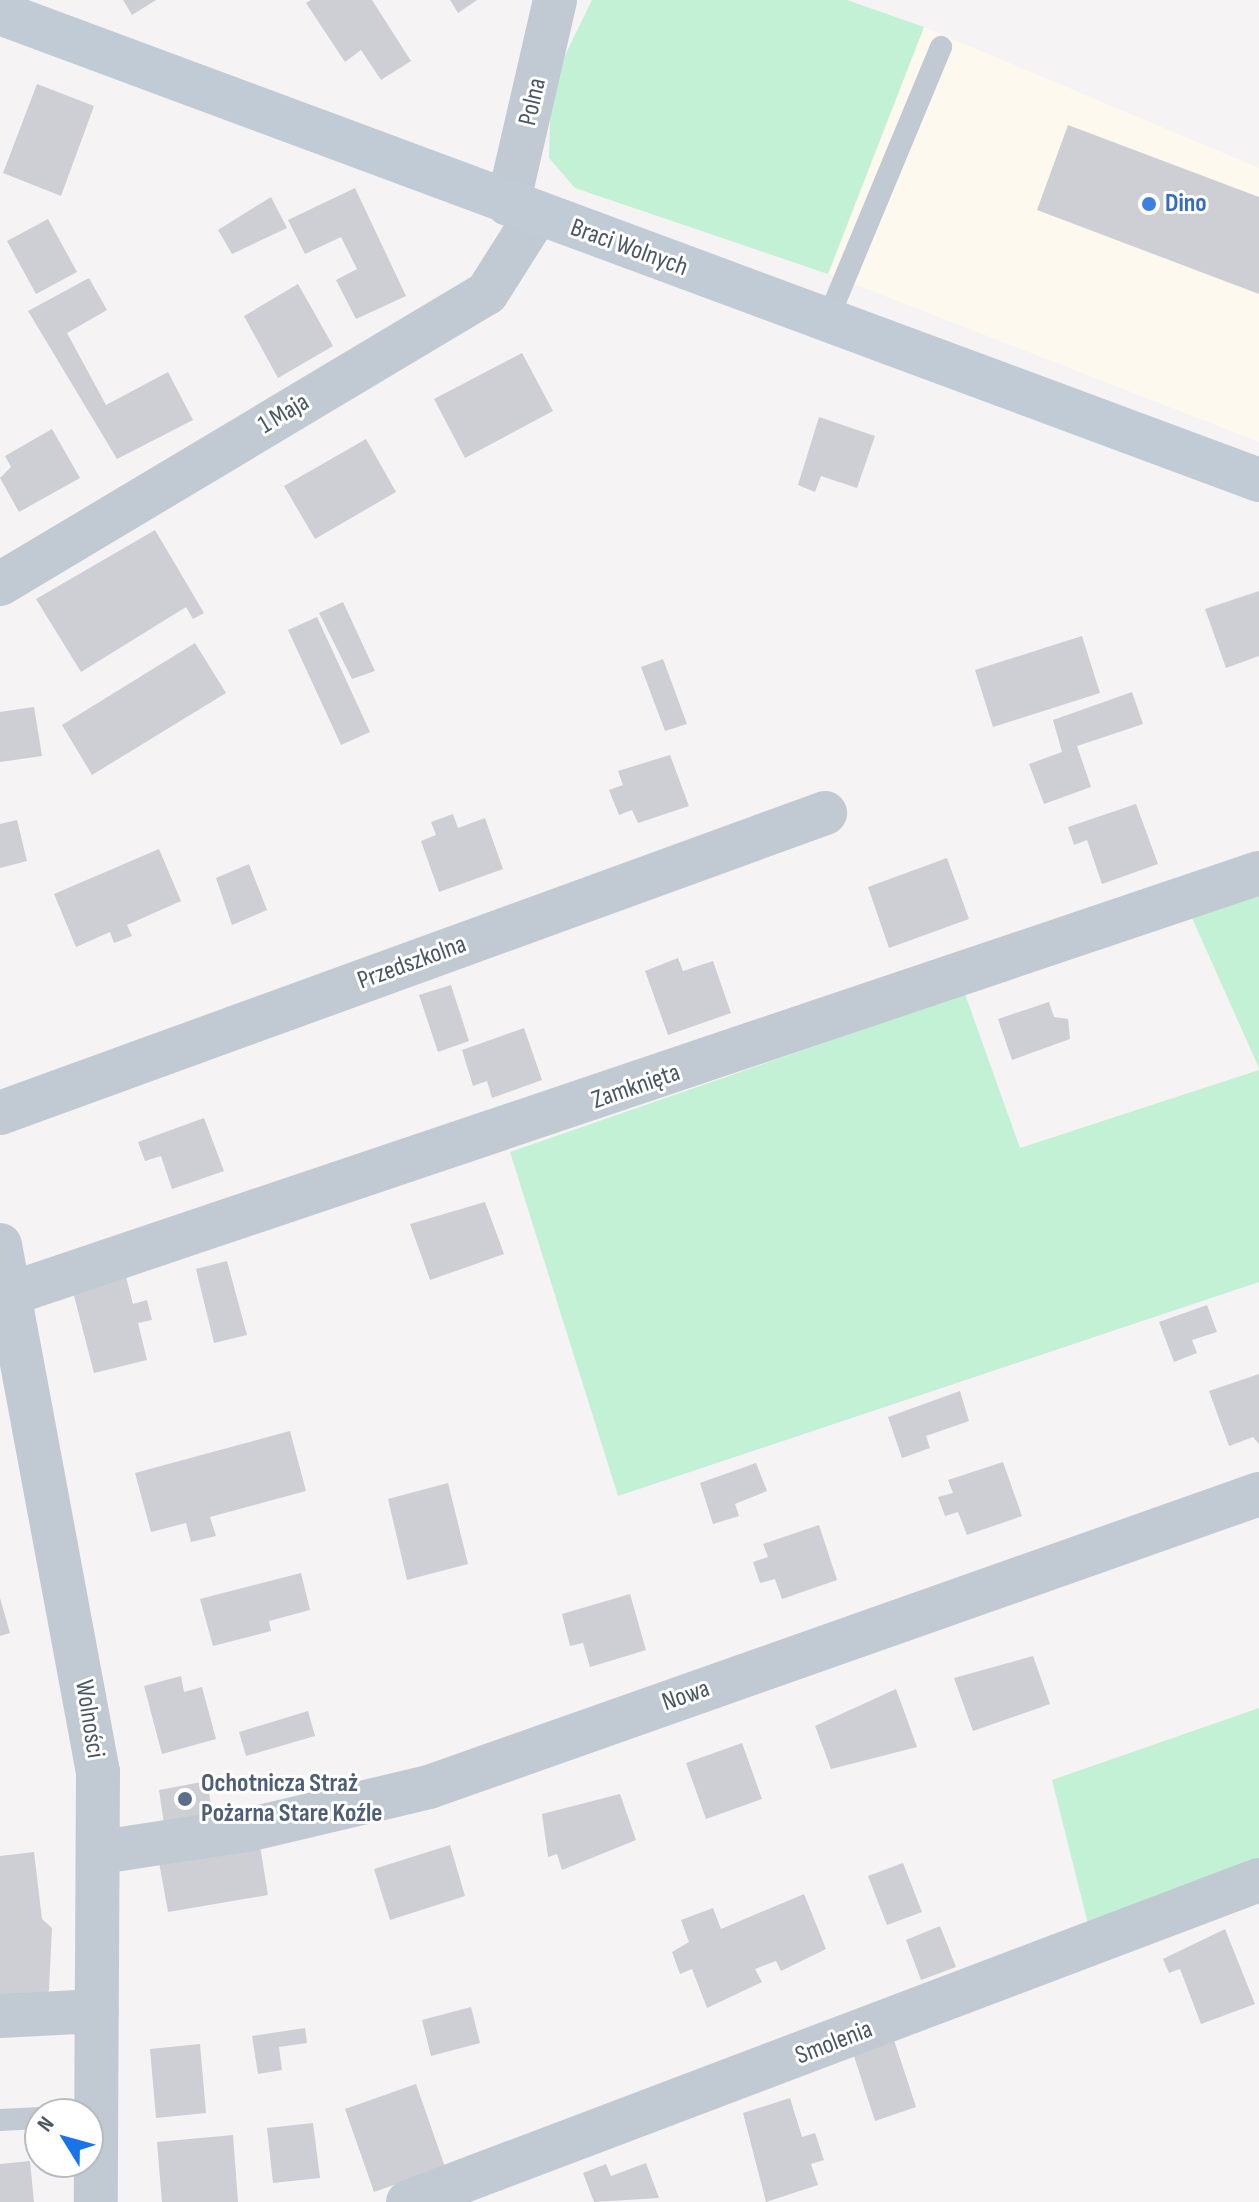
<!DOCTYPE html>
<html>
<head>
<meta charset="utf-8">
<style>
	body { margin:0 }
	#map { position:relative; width:1259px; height:2202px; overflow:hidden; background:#f5f3f3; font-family:"Sofia Sans Condensed",sans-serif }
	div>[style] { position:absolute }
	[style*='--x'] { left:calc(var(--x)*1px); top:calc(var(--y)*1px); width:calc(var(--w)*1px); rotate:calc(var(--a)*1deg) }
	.commercial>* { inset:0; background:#fdf9ef }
	.green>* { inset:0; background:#c3f1d5 }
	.building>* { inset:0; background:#cdcfd5 }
	.lane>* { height:22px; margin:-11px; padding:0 11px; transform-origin:11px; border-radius:11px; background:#c1cad2 }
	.street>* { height:44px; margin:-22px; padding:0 22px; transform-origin:22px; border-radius:22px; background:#c1cad2 }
	.secondary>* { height:44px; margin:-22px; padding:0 22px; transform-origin:22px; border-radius:22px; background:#c1cbd6 }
	.dots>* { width:22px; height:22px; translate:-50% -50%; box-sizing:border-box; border:4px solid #fff; border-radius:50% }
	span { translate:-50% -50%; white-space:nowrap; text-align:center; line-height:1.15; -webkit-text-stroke:6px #fff; paint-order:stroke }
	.street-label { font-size:26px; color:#4a5661 }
	.shop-label { font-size:26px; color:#366cbe; font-weight:700 }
	.left { translate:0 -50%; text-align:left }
	.service-label { font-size:26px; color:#4e5e75; font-weight:700 }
	.north { position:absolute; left:24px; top:2098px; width:80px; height:80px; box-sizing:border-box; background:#fff; border:2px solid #b7bbc0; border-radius:50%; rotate:307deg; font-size:22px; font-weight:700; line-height:32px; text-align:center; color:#4a5661 }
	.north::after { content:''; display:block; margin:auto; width:28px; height:36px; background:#1a73e8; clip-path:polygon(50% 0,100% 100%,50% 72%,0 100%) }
</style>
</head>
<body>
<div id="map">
	<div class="commercial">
		<div style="clip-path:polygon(924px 27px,1259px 168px,1259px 442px,828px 274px)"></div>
	</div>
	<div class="green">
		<div style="clip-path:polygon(592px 0,847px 0,924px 27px,828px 274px,575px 188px,549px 158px,551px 84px)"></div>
		<div style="clip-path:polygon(1259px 895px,1259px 1068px,1192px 918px)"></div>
		<div style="clip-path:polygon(965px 994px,1020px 1148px,1259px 1070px,1259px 1282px,618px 1496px,510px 1152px)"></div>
		<div style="clip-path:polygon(1259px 1708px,1259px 1865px,1089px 1928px,1052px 1780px)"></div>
	</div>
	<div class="building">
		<div style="clip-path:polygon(123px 0,156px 0,132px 15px)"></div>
		<div style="clip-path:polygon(311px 0,372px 0,411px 61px,381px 80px,361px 50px,345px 62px,306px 3px)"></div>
		<div style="clip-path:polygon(450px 0,477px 0,458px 13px)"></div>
		<div style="clip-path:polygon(37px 84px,94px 106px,61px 196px,3px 173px)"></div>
		<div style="clip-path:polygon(1068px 125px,1259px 197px,1259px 294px,1037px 210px)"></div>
		<div style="clip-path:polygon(355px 188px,406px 296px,356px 319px,336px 280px,357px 269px,341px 237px,305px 254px,288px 220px)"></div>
		<div style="clip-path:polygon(271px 197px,287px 228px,232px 254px,218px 230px)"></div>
		<div style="clip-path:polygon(48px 219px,77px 272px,36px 294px,7px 241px)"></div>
		<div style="clip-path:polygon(89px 278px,107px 310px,67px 333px,106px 405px,168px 372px,193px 420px,117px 459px,28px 311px)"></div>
		<div style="clip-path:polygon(298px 284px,333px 346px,278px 378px,244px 316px)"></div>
		<div style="clip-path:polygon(522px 353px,553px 411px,465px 458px,434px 399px)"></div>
		<div style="clip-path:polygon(819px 417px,875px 436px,857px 488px,821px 476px,815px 492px,798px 485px)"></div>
		<div style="clip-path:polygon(52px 429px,80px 478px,19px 512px,0 478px,11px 467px,5px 456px)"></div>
		<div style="clip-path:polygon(366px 439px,396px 492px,315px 539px,284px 486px)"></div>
		<div style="clip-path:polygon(155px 530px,204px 613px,193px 619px,186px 607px,81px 672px,36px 599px)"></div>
		<div style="clip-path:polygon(1259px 591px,1259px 656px,1226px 668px,1205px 609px)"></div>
		<div style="clip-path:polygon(343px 602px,375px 671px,352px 679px,319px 613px)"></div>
		<div style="clip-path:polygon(317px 617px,370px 732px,341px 745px,288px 630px)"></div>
		<div style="clip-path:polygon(1082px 636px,1100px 693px,993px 727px,975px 670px)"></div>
		<div style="clip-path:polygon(195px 643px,226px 693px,92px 775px,62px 725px)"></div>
		<div style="clip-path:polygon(663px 659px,687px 724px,665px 731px,641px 667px)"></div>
		<div style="clip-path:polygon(1132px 692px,1143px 724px,1077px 746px,1091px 787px,1044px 804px,1029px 764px,1062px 752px,1053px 720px)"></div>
		<div style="clip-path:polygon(34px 707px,42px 756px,0 762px,0 712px)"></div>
		<div style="clip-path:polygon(670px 755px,689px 806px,638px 823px,632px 810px,619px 815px,609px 790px,623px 785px,618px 771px)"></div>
		<div style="clip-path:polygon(1136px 804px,1158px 864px,1102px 884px,1087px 840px,1074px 845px,1068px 827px)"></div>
		<div style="clip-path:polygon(453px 814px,458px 828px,485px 818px,503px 869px,439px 892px,421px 841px,436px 835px,431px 822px)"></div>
		<div style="clip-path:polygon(17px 820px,27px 861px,0 868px,0 824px)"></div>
		<div style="clip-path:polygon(159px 849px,181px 901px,127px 925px,132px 936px,114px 943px,110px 932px,76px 947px,54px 894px)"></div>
		<div style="clip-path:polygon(947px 858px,969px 919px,889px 948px,868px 887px)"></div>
		<div style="clip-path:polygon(249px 864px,267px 910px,232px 925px,216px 878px)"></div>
		<div style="clip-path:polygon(678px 958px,683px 971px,713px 961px,731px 1013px,668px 1035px,645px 971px)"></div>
		<div style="clip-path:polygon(451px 985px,469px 1041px,438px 1052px,419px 995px)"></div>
		<div style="clip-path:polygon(1049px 1002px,1054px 1017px,1068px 1019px,1070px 1039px,1012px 1060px,998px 1019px)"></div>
		<div style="clip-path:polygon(524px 1028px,542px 1080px,492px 1098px,487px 1081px,473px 1086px,462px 1050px)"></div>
		<div style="clip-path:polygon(204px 1118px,224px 1171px,172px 1189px,161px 1156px,145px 1161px,138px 1142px)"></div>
		<div style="clip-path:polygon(485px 1202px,504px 1254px,430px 1280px,410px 1224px)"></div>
		<div style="clip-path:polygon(227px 1261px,247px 1335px,214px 1343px,196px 1269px)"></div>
		<div style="clip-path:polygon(125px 1273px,133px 1304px,147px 1300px,152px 1320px,138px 1323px,147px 1360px,94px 1373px,72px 1288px)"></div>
		<div style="clip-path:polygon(1207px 1305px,1217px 1332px,1192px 1340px,1197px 1353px,1174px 1362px,1159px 1322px)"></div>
		<div style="clip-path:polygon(1259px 1374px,1259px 1444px,1253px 1437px,1229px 1446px,1209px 1391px)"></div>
		<div style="clip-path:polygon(960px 1391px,969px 1421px,926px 1436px,930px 1448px,902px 1458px,888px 1417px)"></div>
		<div style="clip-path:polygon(290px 1431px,306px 1491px,210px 1517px,216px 1536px,191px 1542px,186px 1523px,151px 1532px,135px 1473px)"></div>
		<div style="clip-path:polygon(1003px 1462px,1022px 1516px,967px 1535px,958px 1512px,945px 1516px,938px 1497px,953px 1493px,948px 1480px)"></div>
		<div style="clip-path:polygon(756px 1463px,767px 1491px,735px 1504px,739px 1516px,713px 1524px,700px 1483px)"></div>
		<div style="clip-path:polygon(448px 1483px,468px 1564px,407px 1580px,388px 1499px)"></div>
		<div style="clip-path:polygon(819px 1525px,837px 1580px,782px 1599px,775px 1579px,760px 1583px,753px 1562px,768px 1557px,763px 1544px)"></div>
		<div style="clip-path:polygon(301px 1573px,310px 1610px,269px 1621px,271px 1631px,213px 1646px,200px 1599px)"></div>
		<div style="clip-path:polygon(630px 1594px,646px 1650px,590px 1667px,583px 1643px,570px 1646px,562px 1614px)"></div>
		<div style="clip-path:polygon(0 1598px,10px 1633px,0 1636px)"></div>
		<div style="clip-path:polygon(1033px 1656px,1050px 1704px,973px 1731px,954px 1678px)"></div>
		<div style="clip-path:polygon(181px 1676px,184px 1692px,202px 1687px,216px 1739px,162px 1754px,144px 1686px)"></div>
		<div style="clip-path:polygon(896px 1689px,917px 1747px,831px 1769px,815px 1726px)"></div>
		<div style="clip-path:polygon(308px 1711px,315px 1736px,246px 1756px,239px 1732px)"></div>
		<div style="clip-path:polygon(742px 1743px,762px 1799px,706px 1819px,686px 1763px)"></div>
		<div style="clip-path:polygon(207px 1781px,214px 1822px,165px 1831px,159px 1790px)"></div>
		<div style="clip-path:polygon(620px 1794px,636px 1840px,562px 1870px,557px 1854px,548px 1857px,542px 1814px)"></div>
		<div style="clip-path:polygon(450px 1845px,465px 1896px,390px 1920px,374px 1869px)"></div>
		<div style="clip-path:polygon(260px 1846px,268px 1895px,168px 1912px,159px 1862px)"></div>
		<div style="clip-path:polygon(34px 1852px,42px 1919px,52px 1928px,49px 1990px,45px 1999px,0 1998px,0 1856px)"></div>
		<div style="clip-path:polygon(903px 1863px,922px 1912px,887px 1925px,868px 1876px)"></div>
		<div style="clip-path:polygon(804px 1894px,826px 1949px,781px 1971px,776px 1961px,755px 1969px,762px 1982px,707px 2008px,692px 1969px,680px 1974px,672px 1952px,689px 1942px,681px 1920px,713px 1908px,721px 1929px)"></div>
		<div style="clip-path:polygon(940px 1926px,956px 1967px,921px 1980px,906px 1940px)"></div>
		<div style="clip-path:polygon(1225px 1929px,1255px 2004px,1201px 2024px,1180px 1969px,1169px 1973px,1163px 1959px)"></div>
		<div style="clip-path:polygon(471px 2007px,480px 2043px,431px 2056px,422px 2020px)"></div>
		<div style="clip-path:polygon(305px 2028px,307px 2043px,279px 2047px,282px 2070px,258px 2074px,252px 2036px)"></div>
		<div style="clip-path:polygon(893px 2037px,916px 2107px,875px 2121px,852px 2050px)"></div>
		<div style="clip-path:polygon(200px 2044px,206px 2113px,156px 2118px,150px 2049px)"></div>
		<div style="clip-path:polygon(416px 2084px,445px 2167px,374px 2192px,345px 2109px)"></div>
		<div style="clip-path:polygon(790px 2098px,802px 2137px,815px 2133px,824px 2160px,811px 2164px,818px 2185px,766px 2202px,743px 2113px)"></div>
		<div style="clip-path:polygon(313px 2123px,320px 2178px,273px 2183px,267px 2128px)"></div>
		<div style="clip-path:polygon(233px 2135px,238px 2202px,162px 2202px,157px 2142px)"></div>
		<div style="clip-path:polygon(30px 2161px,34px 2202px,0 2202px,0 2164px)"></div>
		<div style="clip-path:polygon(646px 2163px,659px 2198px,594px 2202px,583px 2173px,606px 2164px,611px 2176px)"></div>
	</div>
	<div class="lane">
		<div style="--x:827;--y:321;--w:297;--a:-67.4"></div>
		<div style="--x:0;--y:2120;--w:40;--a:-2.9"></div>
	</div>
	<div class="street">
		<div style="--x:508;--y:204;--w:209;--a:-77"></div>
		<div style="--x:0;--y:584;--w:567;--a:-30.86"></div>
		<div style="--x:487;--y:293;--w:93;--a:-57.7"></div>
		<div style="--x:0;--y:1113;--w:878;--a:-19.98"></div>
		<div style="--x:0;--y:1245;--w:536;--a:79.47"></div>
		<div style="--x:98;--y:1772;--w:430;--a:90.3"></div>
		<div style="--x:10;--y:1294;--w:1318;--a:-18.63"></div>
		<div style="--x:101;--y:1852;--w:148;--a:-8.6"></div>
		<div style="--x:247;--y:1830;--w:187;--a:-13.3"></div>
		<div style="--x:429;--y:1787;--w:880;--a:-19.44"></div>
		<div style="--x:0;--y:2016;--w:97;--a:-3"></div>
		<div style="--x:408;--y:2202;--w:910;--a:-20.73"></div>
	</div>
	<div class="secondary">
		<div style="--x:0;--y:13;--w:1343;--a:20.35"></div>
	</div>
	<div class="dots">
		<div style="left:1149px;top:204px;background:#3f7fe0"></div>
		<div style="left:185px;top:1799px;background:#5c6f8a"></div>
	</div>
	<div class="street-label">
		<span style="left:533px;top:102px;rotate:-77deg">Polna</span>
		<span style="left:629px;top:248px;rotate:20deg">Braci Wolnych</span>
		<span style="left:284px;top:414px;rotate:-31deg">1 Maja</span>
		<span style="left:412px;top:963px;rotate:-20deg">Przedszkolna</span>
		<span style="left:636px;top:1087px;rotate:-19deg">Zamknięta</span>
		<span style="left:686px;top:1696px;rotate:-19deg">Nowa</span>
		<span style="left:89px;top:1719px;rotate:81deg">Wolności</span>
		<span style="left:834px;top:2043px;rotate:-21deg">Smolenia</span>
	</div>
	<div class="shop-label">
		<span class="left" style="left:1165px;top:204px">Dino</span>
	</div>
	<div class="service-label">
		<span class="left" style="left:201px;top:1799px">Ochotnicza Straż<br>Pożarna Stare Koźle</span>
	</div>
	<div class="north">N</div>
</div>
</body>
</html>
